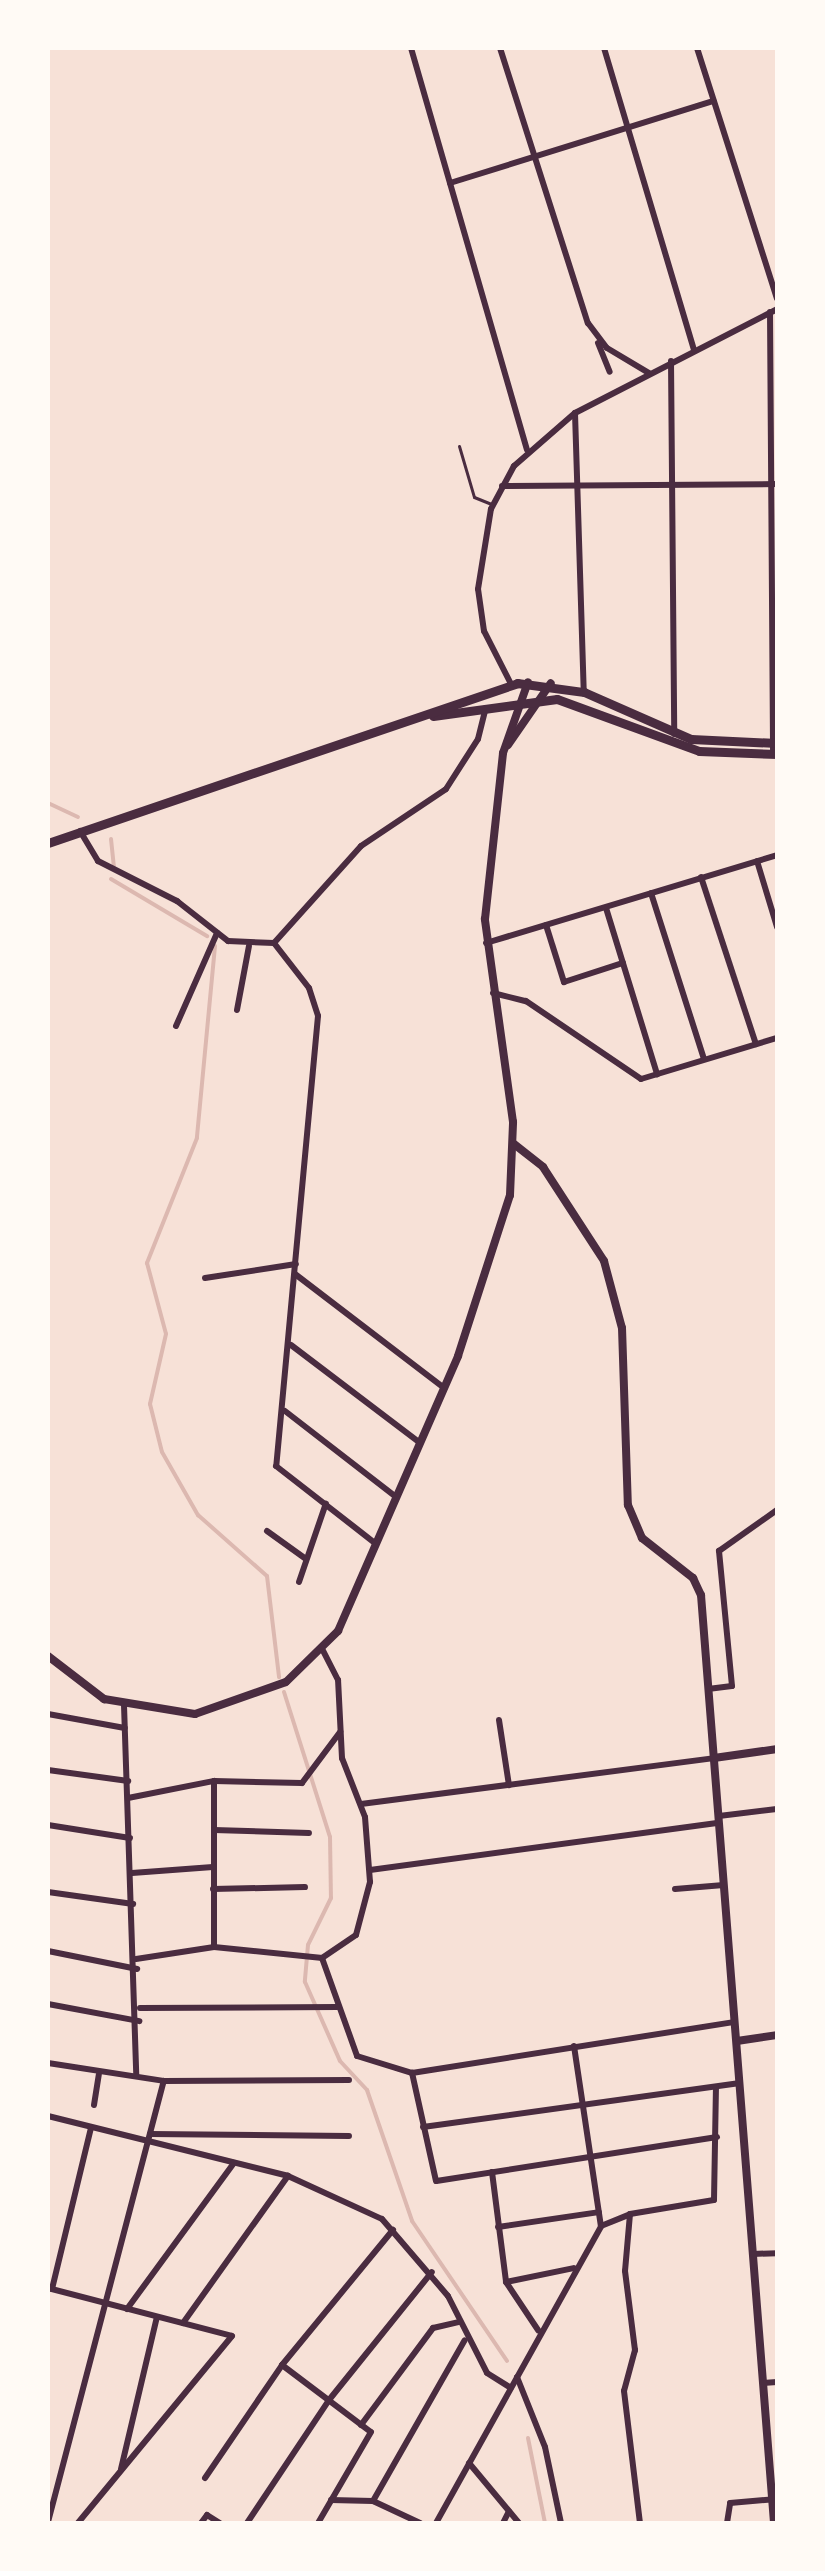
<!DOCTYPE html>
<html>
<head>
<meta charset="utf-8">
<style>
	body { margin:0 }
	#map { position:relative; width:825px; height:2571px; overflow:hidden; background:#f7e1d7; font-family:Figtree,sans-serif }
	div>[style] { position:absolute }
	[style*='--x'] { left:calc(var(--x)*1px); top:calc(var(--y)*1px); width:calc(var(--w)*1px); rotate:calc(var(--a)*1deg) }
	.stream>* { height:4px; margin:-2px; padding:0 2px; transform-origin:2px; border-radius:2px; background:#dcb8b0 }
	.service>* { height:3px; margin:-1.5px; padding:0 1.5px; transform-origin:1.5px; border-radius:1.5px; background:#4a2c40 }
	.minor>* { height:6px; margin:-3px; padding:0 3px; transform-origin:3px; border-radius:3px; background:#4a2c40 }
	.tertiary>* { height:8px; margin:-4px; padding:0 4px; transform-origin:4px; border-radius:4px; background:#4a2c40 }
	.secondary>* { height:9px; margin:-4.5px; padding:0 4.5px; transform-origin:4.5px; border-radius:4.5px; background:#4a2c40 }
	span { translate:-50% -50%; white-space:nowrap; text-align:center; line-height:1.15; -webkit-text-stroke:8px #fffaf5; paint-order:stroke }
	.frame { position:absolute; inset:0; border:50px solid #fffaf5; pointer-events:none }
</style>
</head>
<body>
<div id="map">
	<div class="stream">
		<div style="--x:48;--y:803;--w:33;--a:25"></div>
		<div style="--x:111;--y:839;--w:27;--a:84"></div>
		<div style="--x:111;--y:879;--w:112;--a:30.7"></div>
		<div style="--x:215;--y:946;--w:193;--a:95.4"></div>
		<div style="--x:197;--y:1138;--w:135;--a:111.8"></div>
		<div style="--x:147;--y:1263;--w:73;--a:75"></div>
		<div style="--x:166;--y:1334;--w:72;--a:102.9"></div>
		<div style="--x:150;--y:1404;--w:49;--a:76"></div>
		<div style="--x:162;--y:1452;--w:73;--a:60.3"></div>
		<div style="--x:198;--y:1515;--w:92;--a:41.5"></div>
		<div style="--x:267;--y:1576;--w:102;--a:83.2"></div>
		<div style="--x:284;--y:1692;--w:152;--a:72.4"></div>
		<div style="--x:330;--y:1837;--w:61;--a:89.1"></div>
		<div style="--x:331;--y:1898;--w:52;--a:116.1"></div>
		<div style="--x:308;--y:1945;--w:37;--a:95"></div>
		<div style="--x:305;--y:1982;--w:86;--a:66.1"></div>
		<div style="--x:340;--y:2061;--w:40;--a:47"></div>
		<div style="--x:367;--y:2090;--w:139;--a:71"></div>
		<div style="--x:412;--y:2221;--w:169;--a:55.8"></div>
		<div style="--x:528;--y:2438;--w:87;--a:78.7"></div>
	</div>
	<div class="service">
		<div style="--x:459;--y:446;--w:53;--a:73.6"></div>
		<div style="--x:474;--y:497;--w:18;--a:22"></div>
	</div>
	<div class="minor">
		<div style="--x:411;--y:48;--w:418;--a:73.9"></div>
		<div style="--x:500;--y:48;--w:289;--a:72.3"></div>
		<div style="--x:588;--y:323;--w:31;--a:53"></div>
		<div style="--x:607;--y:348;--w:49;--a:30.8"></div>
		<div style="--x:604;--y:48;--w:315;--a:73.4"></div>
		<div style="--x:697;--y:48;--w:263;--a:72.3"></div>
		<div style="--x:450;--y:183;--w:276;--a:-17.3"></div>
		<div style="--x:770;--y:312;--w:442;--a:89.6"></div>
		<div style="--x:598;--y:343;--w:31;--a:68"></div>
		<div style="--x:671;--y:361;--w:373;--a:89.5"></div>
		<div style="--x:575;--y:413;--w:279;--a:88.2"></div>
		<div style="--x:502;--y:486;--w:275;--a:-0.4"></div>
		<div style="--x:511;--y:684;--w:59;--a:-117"></div>
		<div style="--x:484;--y:631;--w:42;--a:-98.1"></div>
		<div style="--x:478;--y:589;--w:81;--a:-80.8"></div>
		<div style="--x:491;--y:509;--w:49;--a:-61.9"></div>
		<div style="--x:514;--y:466;--w:81;--a:-41"></div>
		<div style="--x:575;--y:413;--w:227;--a:-27.2"></div>
		<div style="--x:80;--y:831;--w:35;--a:59"></div>
		<div style="--x:98;--y:861;--w:89;--a:26.9"></div>
		<div style="--x:177;--y:901;--w:65;--a:38.1"></div>
		<div style="--x:228;--y:941;--w:46;--a:2.5"></div>
		<div style="--x:274;--y:943;--w:130;--a:-48.1"></div>
		<div style="--x:361;--y:846;--w:102;--a:-33.8"></div>
		<div style="--x:446;--y:789;--w:59;--a:-57.4"></div>
		<div style="--x:478;--y:739;--w:32;--a:-76"></div>
		<div style="--x:757;--y:861;--w:69;--a:73.1"></div>
		<div style="--x:701;--y:877;--w:176;--a:71.8"></div>
		<div style="--x:651;--y:893;--w:174;--a:72.3"></div>
		<div style="--x:606;--y:908;--w:174;--a:72.9"></div>
		<div style="--x:546;--y:925;--w:60;--a:72.5"></div>
		<div style="--x:564;--y:982;--w:62;--a:-17.9"></div>
		<div style="--x:274;--y:943;--w:57;--a:52.1"></div>
		<div style="--x:309;--y:988;--w:29;--a:72"></div>
		<div style="--x:318;--y:1016;--w:452;--a:95.3"></div>
		<div style="--x:276;--y:1466;--w:125;--a:37.9"></div>
		<div style="--x:486;--y:943;--w:304;--a:-16.8"></div>
		<div style="--x:493;--y:993;--w:34;--a:14"></div>
		<div style="--x:526;--y:1001;--w:139;--a:34.1"></div>
		<div style="--x:641;--y:1079;--w:142;--a:-16.8"></div>
		<div style="--x:237;--y:1010;--w:65;--a:-79.4"></div>
		<div style="--x:176;--y:1026;--w:102;--a:-66.2"></div>
		<div style="--x:295;--y:1274;--w:188;--a:37.4"></div>
		<div style="--x:205;--y:1278;--w:92;--a:-8.7"></div>
		<div style="--x:291;--y:1345;--w:162;--a:37.2"></div>
		<div style="--x:285;--y:1411;--w:139;--a:37.7"></div>
		<div style="--x:267;--y:1531;--w:48;--a:35.7"></div>
		<div style="--x:299;--y:1582;--w:83;--a:-71.1"></div>
		<div style="--x:708;--y:1689;--w:24;--a:-7"></div>
		<div style="--x:732;--y:1686;--w:136;--a:-95.5"></div>
		<div style="--x:719;--y:1551;--w:71;--a:-35.3"></div>
		<div style="--x:124;--y:1705;--w:369;--a:88.1"></div>
		<div style="--x:48;--y:1714;--w:78;--a:10.3"></div>
		<div style="--x:499;--y:1720;--w:66;--a:81.3"></div>
		<div style="--x:48;--y:1770;--w:81;--a:7.8"></div>
		<div style="--x:214;--y:1781;--w:166;--a:90"></div>
		<div style="--x:128;--y:1798;--w:88;--a:-11.2"></div>
		<div style="--x:214;--y:1781;--w:88;--a:1.3"></div>
		<div style="--x:302;--y:1783;--w:64;--a:-53.3"></div>
		<div style="--x:361;--y:1804;--w:356;--a:-7.4"></div>
		<div style="--x:719;--y:1816;--w:58;--a:-6.9"></div>
		<div style="--x:48;--y:1825;--w:83;--a:9"></div>
		<div style="--x:214;--y:1830;--w:95;--a:1.8"></div>
		<div style="--x:370;--y:1870;--w:352;--a:-7.7"></div>
		<div style="--x:132;--y:1873;--w:81;--a:-4.2"></div>
		<div style="--x:213;--y:1889;--w:92;--a:-1.2"></div>
		<div style="--x:675;--y:1889;--w:49;--a:-4.7"></div>
		<div style="--x:48;--y:1892;--w:86;--a:8"></div>
		<div style="--x:48;--y:1951;--w:91;--a:11.4"></div>
		<div style="--x:322;--y:1958;--w:104;--a:70.3"></div>
		<div style="--x:357;--y:2056;--w:58;--a:17.2"></div>
		<div style="--x:136;--y:1959;--w:79;--a:-8.7"></div>
		<div style="--x:214;--y:1947;--w:109;--a:5.8"></div>
		<div style="--x:322;--y:1958;--w:41;--a:-34.1"></div>
		<div style="--x:356;--y:1935;--w:55;--a:-75.2"></div>
		<div style="--x:370;--y:1882;--w:65;--a:-94.4"></div>
		<div style="--x:365;--y:1817;--w:63;--a:-111.3"></div>
		<div style="--x:342;--y:1758;--w:78;--a:-92.9"></div>
		<div style="--x:338;--y:1680;--w:33;--a:-117"></div>
		<div style="--x:48;--y:2004;--w:93;--a:10.6"></div>
		<div style="--x:140;--y:2008;--w:197;--a:-0.3"></div>
		<div style="--x:574;--y:2046;--w:182;--a:81.5"></div>
		<div style="--x:48;--y:2063;--w:117;--a:8.8"></div>
		<div style="--x:164;--y:2081;--w:185;--a:-0.3"></div>
		<div style="--x:94;--y:2105;--w:31;--a:-81"></div>
		<div style="--x:48;--y:2116;--w:247;--a:14"></div>
		<div style="--x:288;--y:2176;--w:103;--a:24.6"></div>
		<div style="--x:382;--y:2219;--w:101;--a:49.4"></div>
		<div style="--x:448;--y:2296;--w:86;--a:63.1"></div>
		<div style="--x:487;--y:2373;--w:28;--a:32"></div>
		<div style="--x:423;--y:2127;--w:320;--a:-7.9"></div>
		<div style="--x:150;--y:2134;--w:199;--a:0.6"></div>
		<div style="--x:717;--y:2137;--w:284;--a:171.1"></div>
		<div style="--x:436;--y:2181;--w:111;--a:-102.5"></div>
		<div style="--x:412;--y:2073;--w:327;--a:-9"></div>
		<div style="--x:492;--y:2172;--w:111;--a:82.7"></div>
		<div style="--x:506;--y:2282;--w:58;--a:56.3"></div>
		<div style="--x:630;--y:2214;--w:57;--a:95"></div>
		<div style="--x:625;--y:2271;--w:80;--a:82.8"></div>
		<div style="--x:635;--y:2350;--w:42;--a:105"></div>
		<div style="--x:624;--y:2391;--w:133;--a:83.1"></div>
		<div style="--x:498;--y:2227;--w:102;--a:-8.4"></div>
		<div style="--x:753;--y:2254;--w:24;--a:-2"></div>
		<div style="--x:506;--y:2282;--w:69;--a:-11.6"></div>
		<div style="--x:48;--y:2288;--w:190;--a:14.6"></div>
		<div style="--x:232;--y:2336;--w:242;--a:129.5"></div>
		<div style="--x:52;--y:2289;--w:166;--a:-76.4"></div>
		<div style="--x:127;--y:2309;--w:181;--a:-53.8"></div>
		<div style="--x:183;--y:2323;--w:181;--a:-54.5"></div>
		<div style="--x:282;--y:2365;--w:111;--a:37"></div>
		<div style="--x:371;--y:2432;--w:105;--a:120.2"></div>
		<div style="--x:517;--y:2377;--w:75;--a:68.2"></div>
		<div style="--x:545;--y:2447;--w:78;--a:78.1"></div>
		<div style="--x:763;--y:2383;--w:14;--a:-4"></div>
		<div style="--x:361;--y:2425;--w:121;--a:-53.4"></div>
		<div style="--x:433;--y:2328;--w:26;--a:-13"></div>
		<div style="--x:469;--y:2463;--w:78;--a:50.2"></div>
		<div style="--x:121;--y:2469;--w:156;--a:-76.7"></div>
		<div style="--x:205;--y:2478;--w:137;--a:-55.7"></div>
		<div style="--x:282;--y:2365;--w:175;--a:-50.6"></div>
		<div style="--x:331;--y:2500;--w:42;--a:1.4"></div>
		<div style="--x:373;--y:2501;--w:52;--a:25.1"></div>
		<div style="--x:373;--y:2501;--w:185;--a:-60.3"></div>
		<div style="--x:48;--y:2522;--w:456;--a:-75.3"></div>
		<div style="--x:201;--y:2523;--w:10;--a:-53"></div>
		<div style="--x:207;--y:2515;--w:15;--a:32"></div>
		<div style="--x:247;--y:2523;--w:148;--a:-56.3"></div>
		<div style="--x:329;--y:2400;--w:164;--a:-51.2"></div>
		<div style="--x:436;--y:2523;--w:340;--a:-60.9"></div>
		<div style="--x:601;--y:2226;--w:31;--a:-22"></div>
		<div style="--x:630;--y:2214;--w:85;--a:-9.5"></div>
		<div style="--x:714;--y:2200;--w:113;--a:-89"></div>
		<div style="--x:503;--y:2523;--w:13;--a:-63"></div>
		<div style="--x:727;--y:2523;--w:20;--a:-81"></div>
		<div style="--x:730;--y:2503;--w:47;--a:-4.9"></div>
	</div>
	<div class="tertiary">
		<div style="--x:508;--y:745;--w:75;--a:-55.3"></div>
		<div style="--x:514;--y:1144;--w:37;--a:38"></div>
		<div style="--x:543;--y:1167;--w:112;--a:57"></div>
		<div style="--x:604;--y:1261;--w:69;--a:75"></div>
		<div style="--x:622;--y:1328;--w:177;--a:88.1"></div>
		<div style="--x:628;--y:1505;--w:36;--a:67"></div>
		<div style="--x:642;--y:1538;--w:65;--a:38.1"></div>
		<div style="--x:693;--y:1578;--w:19;--a:65"></div>
		<div style="--x:701;--y:1595;--w:931;--a:85.5"></div>
		<div style="--x:48;--y:1656;--w:71;--a:37.5"></div>
		<div style="--x:104;--y:1699;--w:92;--a:9.4"></div>
		<div style="--x:195;--y:1714;--w:96;--a:-19.4"></div>
		<div style="--x:286;--y:1682;--w:73;--a:-44.4"></div>
		<div style="--x:338;--y:1631;--w:300;--a:-66.4"></div>
		<div style="--x:458;--y:1356;--w:169;--a:-72.1"></div>
		<div style="--x:510;--y:1195;--w:73;--a:-87.6"></div>
		<div style="--x:513;--y:1122;--w:205;--a:-97.9"></div>
		<div style="--x:485;--y:919;--w:167;--a:-83.8"></div>
		<div style="--x:503;--y:753;--w:75;--a:-70.6"></div>
		<div style="--x:714;--y:1758;--w:64;--a:-8.1"></div>
		<div style="--x:737;--y:2041;--w:40;--a:-8.5"></div>
	</div>
	<div class="secondary">
		<div style="--x:433;--y:716;--w:125;--a:-7.8"></div>
		<div style="--x:557;--y:699;--w:151;--a:20.1"></div>
		<div style="--x:699;--y:751;--w:78;--a:2.2"></div>
		<div style="--x:48;--y:843;--w:496;--a:-18.8"></div>
		<div style="--x:517;--y:683;--w:68;--a:7.7"></div>
		<div style="--x:584;--y:692;--w:117;--a:23.7"></div>
		<div style="--x:691;--y:739;--w:86;--a:2.7"></div>
	</div>
	<div class="frame"></div>
</div>
</body>
</html>
